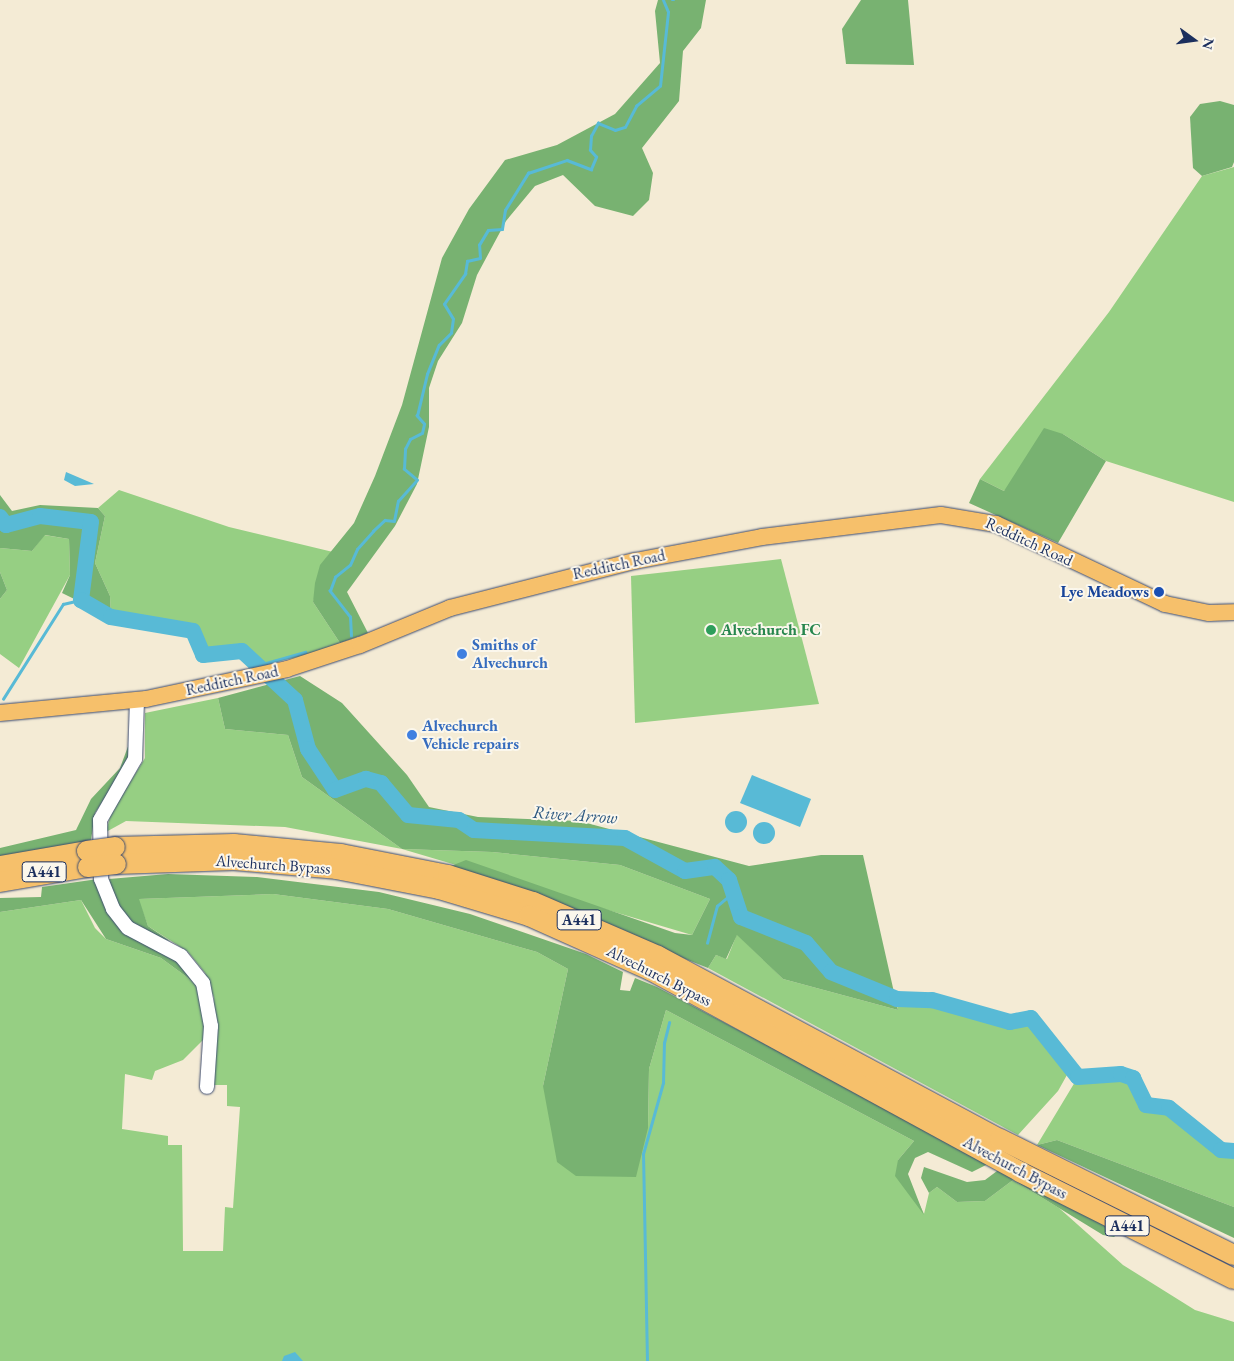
<!DOCTYPE html>
<html>
<head>
<meta charset="utf-8">
<style>
	body { margin:0 }
	#map { position:relative; width:1234px; height:1361px; overflow:hidden; background:#f4ebd5; font-family:"EB Garamond",serif }
	div>[style] { position:absolute }
	[style*='--x'] { left:calc(var(--x)*1px); top:calc(var(--y)*1px); width:calc(var(--w)*1px); rotate:calc(var(--a)*1deg) }
	.green>* { inset:0; background:#96cf83 }
	.forest>* { inset:0; background:#78b271 }
	.water>* { inset:0; background:#58bad6 }
	.round { border-radius:50% }
	.stream>* { height:2.5px; margin:-1.25px; padding:0 1.25px; transform-origin:1.25px; border-radius:1.25px; background:#58bad6 }
	.river>* { height:16px; margin:-8px; padding:0 8px; transform-origin:8px; border-radius:8px; background:#58bad6 }
	.roads { filter:drop-shadow(0 0 1px #3c4b70) drop-shadow(0 0 1px #3c4b70) }
	.minor>* { height:14px; margin:-7px; padding:0 7px; transform-origin:7px; border-radius:7px; background:#fff }
	.major>* { height:16px; margin:-8px; padding:0 8px; transform-origin:8px; border-radius:8px; background:#f6c06b }
	.highway>* { height:20px; margin:-10px; padding:0 10px; transform-origin:10px; border-radius:10px; background:#f6c06b }
	.bridges { filter:drop-shadow(0 0 1px #3c4b70) drop-shadow(0 0 1px #3c4b70) }
	.highway-bridge>* { height:20px; margin:-10px; padding:0 10px; transform-origin:10px; border-radius:10px; background:#f6c06b }
	.dots>* { width:14px; height:14px; translate:-50% -50%; box-sizing:border-box; border:2px solid #fbf7ec; border-radius:50% }
	span { translate:-50% -50%; white-space:nowrap; text-align:center; line-height:1.15; -webkit-text-stroke:4px #fbf7ec; paint-order:stroke }
	.shield-label span { padding:1px 4px; background:#fbf7ec; border:1px solid; border-radius:4px; -webkit-text-stroke-width:0 }
	.shield-label { font-size:15px; color:#1b2f5e; font-weight:700 }
	.street-label { font-size:16px; color:#1b2f5e }
	.transit-label { font-size:16px; color:#164399; font-weight:700 }
	.right { translate:-100% -50%; text-align:right }
	.leisure-label { font-size:16px; color:#27864d; font-weight:700 }
	.left { translate:0 -50%; text-align:left }
	.shop-label { font-size:16px; color:#366cbe; font-weight:700 }
	.water-label { font-size:18px; color:#2d5982; font-style:italic }
	.north { position:absolute; left:1169px; top:15px; width:50px; height:50px; -webkit-text-stroke:4px #fbf7ec; paint-order:stroke; rotate:104deg; font-size:14px; font-weight:700; line-height:20px; text-align:center; color:#1b2f5e }
	.north::after { content:''; display:block; margin:auto; width:18px; height:22px; background:#1b2f5e; clip-path:polygon(50% 0,100% 100%,50% 72%,0 100%) }
</style>
</head>
<body>
<div id="map">
	<div class="green">
		<div style="clip-path:polygon(1234px 167px,1234px 502px,1106px 461px,1063px 434px,1004px 491px,980px 479px,1109px 312px,1202px 176px)"></div>
		<div style="clip-path:polygon(119px 490px,229px 527px,333px 552px,327px 557px,313px 602px,340px 643px,332px 650px,259px 665px,242px 651px,203px 655px,193px 631px,111px 617px,110px 596px,95px 563px,105px 516px,98px 508px)"></div>
		<div style="clip-path:polygon(44px 535px,69px 539px,70px 575px,19px 668px,0 654px,0 599px,7px 590px,0 572px,0 548px,32px 551px)"></div>
		<div style="clip-path:polygon(781px 559px,819px 704px,635px 723px,631px 576px)"></div>
		<div style="clip-path:polygon(218px 698px,225px 729px,288px 735px,302px 777px,402px 849px,492px 852px,620px 865px,710px 899px,692px 935px,402px 849px,285px 827px,126px 821px,106px 832px,111px 813px,145px 758px,145px 713px)"></div>
		<div style="clip-path:polygon(273px 894px,388px 909px,537px 952px,568px 969px,543px 1086px,648px 1128px,649px 1069px,666px 1010px,914px 1141px,898px 1160px,924px 1214px,929px 1193px,937px 1187px,957px 1202px,985px 1201px,1013px 1180px,1059px 1208px,1123px 1265px,1195px 1310px,1234px 1322px,1234px 1361px,0 1361px,0 912px,81px 900px,95px 928px,106px 939px,161px 958px,195px 983px,205px 1003px,204px 1039px,183px 1060px,155px 1071px,152px 1080px,125px 1074px,122px 1129px,168px 1136px,168px 1145px,182px 1145px,183px 1251px,223px 1251px,225px 1207px,233px 1208px,240px 1107px,227px 1106px,227px 1085px,212px 1085px,214px 998px,205px 973px,188px 952px,148px 926px,138px 899px)"></div>
		<div style="clip-path:polygon(737px 934px,783px 979px,898px 1010px,897px 999px,932px 1000px,1010px 1022px,1031px 1018px,1072px 1066px,1058px 1091px,1018px 1135px,708px 968px,716px 955px,727px 959px)"></div>
		<div style="clip-path:polygon(1121px 1074px,1133px 1078px,1146px 1105px,1169px 1108px,1221px 1150px,1234px 1151px,1234px 1207px,1057px 1140px,1037px 1145px,1078px 1077px)"></div>
	</div>
	<div class="forest">
		<div style="clip-path:polygon(658px 0,706px 0,701px 28px,683px 51px,679px 101px,642px 148px,653px 173px,649px 200px,633px 216px,595px 206px,563px 175px,535px 186px,506px 221px,477px 275px,462px 323px,438px 361px,429px 388px,429px 427px,417px 484px,395px 526px,347px 592px,368px 633px,340px 643px,313px 602px,315px 583px,320px 565px,354px 523px,375px 476px,402px 405px,442px 258px,469px 209px,505px 160px,557px 145px,615px 114px,660px 63px,655px 11px)"></div>
		<div style="clip-path:polygon(861px 0,908px 0,914px 65px,846px 64px,842px 29px)"></div>
		<div style="clip-path:polygon(1220px 101px,1234px 105px,1234px 162px,1232px 167px,1202px 176px,1193px 168px,1190px 117px,1200px 104px)"></div>
		<div style="clip-path:polygon(1044px 428px,1063px 434px,1106px 461px,1058px 543px,969px 503px,980px 479px,1004px 491px)"></div>
		<div style="clip-path:polygon(0 495px,12px 511px,40px 505px,98px 508px,105px 516px,95px 563px,110px 596px,111px 617px,62px 593px,70px 575px,69px 539px,45px 535px,32px 551px,0 548px)"></div>
		<div style="clip-path:polygon(0 572px,7px 590px,0 599px)"></div>
		<div style="clip-path:polygon(300px 676px,342px 703px,407px 775px,429px 807px,478px 817px,579px 821px,749px 866px,821px 855px,863px 855px,898px 1010px,783px 979px,737px 935px,726px 959px,716px 955px,708px 968px,451px 866px,466px 860px,675px 933px,692px 935px,710px 899px,620px 865px,492px 852px,402px 849px,302px 777px,288px 735px,225px 729px,218px 698px)"></div>
		<div style="clip-path:polygon(133px 733px,131px 758px,95px 813px,91px 840px,0 859px,0 848px,76px 830px,91px 799px,120px 768px)"></div>
		<div style="clip-path:polygon(168px 874px,257px 877px,379px 892px,470px 914px,586px 954px,623px 972px,620px 990px,630px 991px,635px 978px,657px 987px,990px 1163px,972px 1172px,928px 1152px,915px 1158px,908px 1174px,924px 1215px,895px 1176px,898px 1160px,914px 1141px,666px 1010px,649px 1069px,648px 1128px,636px 1177px,576px 1176px,557px 1162px,543px 1086px,568px 969px,537px 952px,388px 909px,273px 894px,139px 899px,148px 926px,170px 941px,151px 936px,129px 921px,117px 906px,109px 879px)"></div>
		<div style="clip-path:polygon(98px 879px,104px 900px,183px 964px,195px 983px,161px 958px,106px 939px,81px 900px,0 912px,0 898px,41px 897px,42px 887px)"></div>
		<div style="clip-path:polygon(1057px 1140px,1234px 1207px,1234px 1238px,1037px 1145px)"></div>
		<div style="clip-path:polygon(924px 1167px,967px 1182px,985px 1180px,1001px 1168px,1120px 1231px,1114px 1237px,1103px 1235px,1013px 1180px,985px 1201px,957px 1202px,937px 1187px,929px 1193px,921px 1178px)"></div>
	</div>
	<div class="water">
		<div style="clip-path:polygon(66px 472px,94px 484px,75px 486px,64px 480px)"></div>
		<div style="clip-path:polygon(752px 775px,811px 799px,800px 827px,740px 803px)"></div>
		<div class="round" style="left:725px;top:811px;width:22px;height:22px"></div>
		<div class="round" style="left:753px;top:822px;width:22px;height:22px"></div>
		<div style="clip-path:polygon(295px 1352px,303px 1361px,282px 1361px,284px 1356px)"></div>
	</div>
	<div class="stream">
		<div style="--x:672;--y:0;--w:2;--a:0"></div>
		<div style="--x:351;--y:636;--w:19;--a:-93"></div>
		<div style="--x:350;--y:617;--w:33;--a:-128"></div>
		<div style="--x:330;--y:591;--w:15;--a:-70"></div>
		<div style="--x:335;--y:577;--w:19;--a:-39"></div>
		<div style="--x:350;--y:565;--w:17;--a:-66"></div>
		<div style="--x:357;--y:549;--w:24;--a:-48"></div>
		<div style="--x:373;--y:531;--w:16;--a:-43"></div>
		<div style="--x:385;--y:520;--w:9;--a:6"></div>
		<div style="--x:394;--y:521;--w:20;--a:-79"></div>
		<div style="--x:398;--y:501;--w:28;--a:-48"></div>
		<div style="--x:417;--y:480;--w:17;--a:-140"></div>
		<div style="--x:404;--y:469;--w:20;--a:-87"></div>
		<div style="--x:405;--y:449;--w:11;--a:-63"></div>
		<div style="--x:410;--y:439;--w:13;--a:-27"></div>
		<div style="--x:422;--y:433;--w:9;--a:-77"></div>
		<div style="--x:424;--y:424;--w:11;--a:-131"></div>
		<div style="--x:417;--y:416;--w:43;--a:-76.6"></div>
		<div style="--x:427;--y:374;--w:31;--a:-68"></div>
		<div style="--x:439;--y:345;--w:17;--a:-45"></div>
		<div style="--x:451;--y:333;--w:14;--a:-82"></div>
		<div style="--x:453;--y:319;--w:17;--a:-121"></div>
		<div style="--x:444;--y:304;--w:37;--a:-55"></div>
		<div style="--x:465;--y:274;--w:13;--a:-81"></div>
		<div style="--x:467;--y:261;--w:13;--a:-13"></div>
		<div style="--x:480;--y:258;--w:13;--a:-94"></div>
		<div style="--x:479;--y:245;--w:17;--a:-59"></div>
		<div style="--x:488;--y:230;--w:14;--a:-4"></div>
		<div style="--x:502;--y:229;--w:19;--a:-81"></div>
		<div style="--x:505;--y:210;--w:44;--a:-58.1"></div>
		<div style="--x:528;--y:173;--w:41;--a:-18.4"></div>
		<div style="--x:567;--y:160;--w:26;--a:21"></div>
		<div style="--x:591;--y:169;--w:13;--a:-67"></div>
		<div style="--x:596;--y:157;--w:9;--a:-131"></div>
		<div style="--x:590;--y:150;--w:14;--a:-86"></div>
		<div style="--x:591;--y:136;--w:15;--a:-62"></div>
		<div style="--x:598;--y:123;--w:18;--a:22"></div>
		<div style="--x:615;--y:130;--w:10;--a:-17"></div>
		<div style="--x:625;--y:127;--w:24;--a:-62"></div>
		<div style="--x:636;--y:106;--w:31;--a:-40"></div>
		<div style="--x:660;--y:86;--w:74;--a:-83.8"></div>
		<div style="--x:668;--y:12;--w:13;--a:-113"></div>
		<div style="--x:259;--y:665;--w:48;--a:-15.8"></div>
		<div style="--x:3;--y:699;--w:112;--a:-57.7"></div>
		<div style="--x:63;--y:604;--w:18;--a:-13"></div>
		<div style="--x:707;--y:943;--w:38;--a:-75"></div>
		<div style="--x:717;--y:906;--w:17;--a:-40"></div>
		<div style="--x:647;--y:1361;--w:207;--a:-91.1"></div>
		<div style="--x:643;--y:1154;--w:74;--a:-74.3"></div>
		<div style="--x:663;--y:1083;--w:40;--a:-88.6"></div>
		<div style="--x:664;--y:1043;--w:21;--a:-76"></div>
	</div>
	<div class="river">
		<div style="--x:0;--y:517;--w:10;--a:53"></div>
		<div style="--x:6;--y:525;--w:35;--a:-15"></div>
		<div style="--x:40;--y:516;--w:51;--a:6.7"></div>
		<div style="--x:91;--y:522;--w:79;--a:97.3"></div>
		<div style="--x:81;--y:600;--w:34;--a:30"></div>
		<div style="--x:111;--y:617;--w:83;--a:9.7"></div>
		<div style="--x:193;--y:631;--w:26;--a:67"></div>
		<div style="--x:203;--y:655;--w:39;--a:-6"></div>
		<div style="--x:242;--y:651;--w:72;--a:42.8"></div>
		<div style="--x:295;--y:700;--w:51;--a:75.1"></div>
		<div style="--x:308;--y:749;--w:49;--a:56.6"></div>
		<div style="--x:335;--y:790;--w:33;--a:-20"></div>
		<div style="--x:366;--y:779;--w:16;--a:15"></div>
		<div style="--x:381;--y:783;--w:42;--a:49.8"></div>
		<div style="--x:408;--y:815;--w:51;--a:5.6"></div>
		<div style="--x:459;--y:820;--w:18;--a:34"></div>
		<div style="--x:474;--y:830;--w:151;--a:3"></div>
		<div style="--x:625;--y:838;--w:68;--a:28.8"></div>
		<div style="--x:685;--y:871;--w:30;--a:-8"></div>
		<div style="--x:715;--y:867;--w:19;--a:43"></div>
		<div style="--x:729;--y:880;--w:39;--a:72"></div>
		<div style="--x:741;--y:917;--w:70;--a:21.8"></div>
		<div style="--x:806;--y:943;--w:38;--a:49"></div>
		<div style="--x:831;--y:972;--w:71;--a:22.2"></div>
		<div style="--x:897;--y:999;--w:35;--a:2"></div>
		<div style="--x:932;--y:1000;--w:81;--a:15.8"></div>
		<div style="--x:1010;--y:1022;--w:21;--a:-11"></div>
		<div style="--x:1031;--y:1018;--w:75;--a:51.5"></div>
		<div style="--x:1078;--y:1077;--w:43;--a:-4"></div>
		<div style="--x:1121;--y:1074;--w:13;--a:18"></div>
		<div style="--x:1133;--y:1078;--w:30;--a:64"></div>
		<div style="--x:1146;--y:1105;--w:23;--a:7"></div>
		<div style="--x:1169;--y:1108;--w:67;--a:38.9"></div>
		<div style="--x:1221;--y:1150;--w:13;--a:4"></div>
	</div>
	<div class="roads">
		<div class="minor">
			<div style="--x:137;--y:700;--w:59;--a:91.9"></div>
			<div style="--x:135;--y:759;--w:70;--a:119.8"></div>
			<div style="--x:100;--y:820;--w:59;--a:89"></div>
			<div style="--x:101;--y:879;--w:32;--a:68"></div>
			<div style="--x:113;--y:909;--w:24;--a:52"></div>
			<div style="--x:128;--y:928;--w:60;--a:27.8"></div>
			<div style="--x:181;--y:956;--w:35;--a:51"></div>
			<div style="--x:203;--y:983;--w:44;--a:79.5"></div>
			<div style="--x:211;--y:1026;--w:61;--a:93.8"></div>
		</div>
		<div class="major">
			<div style="--x:0;--y:713;--w:147;--a:-5.5"></div>
			<div style="--x:146;--y:699;--w:144;--a:-12"></div>
			<div style="--x:287;--y:669;--w:77;--a:-18.2"></div>
			<div style="--x:360;--y:645;--w:97;--a:-22.3"></div>
			<div style="--x:450;--y:608;--w:191;--a:-14.3"></div>
			<div style="--x:635;--y:561;--w:129;--a:-10.7"></div>
			<div style="--x:762;--y:537;--w:180;--a:-7"></div>
			<div style="--x:941;--y:515;--w:56;--a:9.3"></div>
			<div style="--x:996;--y:524;--w:187;--a:25.3"></div>
			<div style="--x:1165;--y:604;--w:45;--a:11.6"></div>
			<div style="--x:1209;--y:613;--w:25;--a:-2"></div>
		</div>
		<div class="highway">
			<div style="--x:115;--y:847;--w:119;--a:-1.4"></div>
			<div style="--x:234;--y:844;--w:107;--a:5.3"></div>
			<div style="--x:341;--y:854;--w:109;--a:11.1"></div>
			<div style="--x:448;--y:875;--w:89;--a:17.6"></div>
			<div style="--x:533;--y:902;--w:136;--a:23.4"></div>
			<div style="--x:658;--y:956;--w:388;--a:28.2"></div>
			<div style="--x:1000;--y:1139;--w:261;--a:26.4"></div>
			<div style="--x:116;--y:864;--w:118;--a:-1.9"></div>
			<div style="--x:234;--y:860;--w:102;--a:5"></div>
			<div style="--x:336;--y:869;--w:105;--a:11"></div>
			<div style="--x:439;--y:889;--w:94;--a:16.7"></div>
			<div style="--x:529;--y:916;--w:133;--a:24.1"></div>
			<div style="--x:650;--y:970;--w:422;--a:28.6"></div>
			<div style="--x:1020;--y:1172;--w:239;--a:26.6"></div>
			<div style="--x:0;--y:866;--w:88;--a:-9.8"></div>
			<div style="--x:0;--y:882;--w:89;--a:-9.7"></div>
		</div>
	</div>
	<div class="bridges">
		<div class="highway-bridge">
			<div style="--x:87;--y:851;--w:28;--a:-8"></div>
			<div style="--x:88;--y:867;--w:28;--a:-6"></div>
		</div>
	</div>
	<div class="dots">
		<div style="left:1159px;top:592px;background:#1a4fb4"></div>
		<div style="left:711px;top:630px;background:#2e9e5b"></div>
		<div style="left:462px;top:654px;background:#3f7fe0"></div>
		<div style="left:412px;top:735px;background:#3f7fe0"></div>
	</div>
	<div class="shield-label">
		<span style="left:44px;top:872px">A441</span>
		<span style="left:579px;top:920px">A441</span>
		<span style="left:1127px;top:1226px">A441</span>
	</div>
	<div class="street-label">
		<span style="left:1029px;top:542px;rotate:25deg">Redditch Road</span>
		<span style="left:619px;top:565px;rotate:-12deg">Redditch Road</span>
		<span style="left:232px;top:681px;rotate:-12deg">Redditch Road</span>
		<span style="left:273px;top:865px;rotate:4deg">Alvechurch Bypass</span>
		<span style="left:659px;top:976px;rotate:27deg">Alvechurch Bypass</span>
		<span style="left:1015px;top:1168px;rotate:28deg">Alvechurch Bypass</span>
	</div>
	<div class="transit-label">
		<span class="right" style="left:1149px;top:592px">Lye Meadows</span>
	</div>
	<div class="leisure-label">
		<span class="left" style="left:721px;top:630px">Alvechurch FC</span>
	</div>
	<div class="shop-label">
		<span class="left" style="left:472px;top:654px">Smiths of<br>Alvechurch</span>
		<span class="left" style="left:422px;top:735px">Alvechurch<br>Vehicle repairs</span>
	</div>
	<div class="water-label">
		<span style="left:575px;top:815px;rotate:4deg">River Arrow</span>
	</div>
	<div class="north">N</div>
</div>
</body>
</html>
